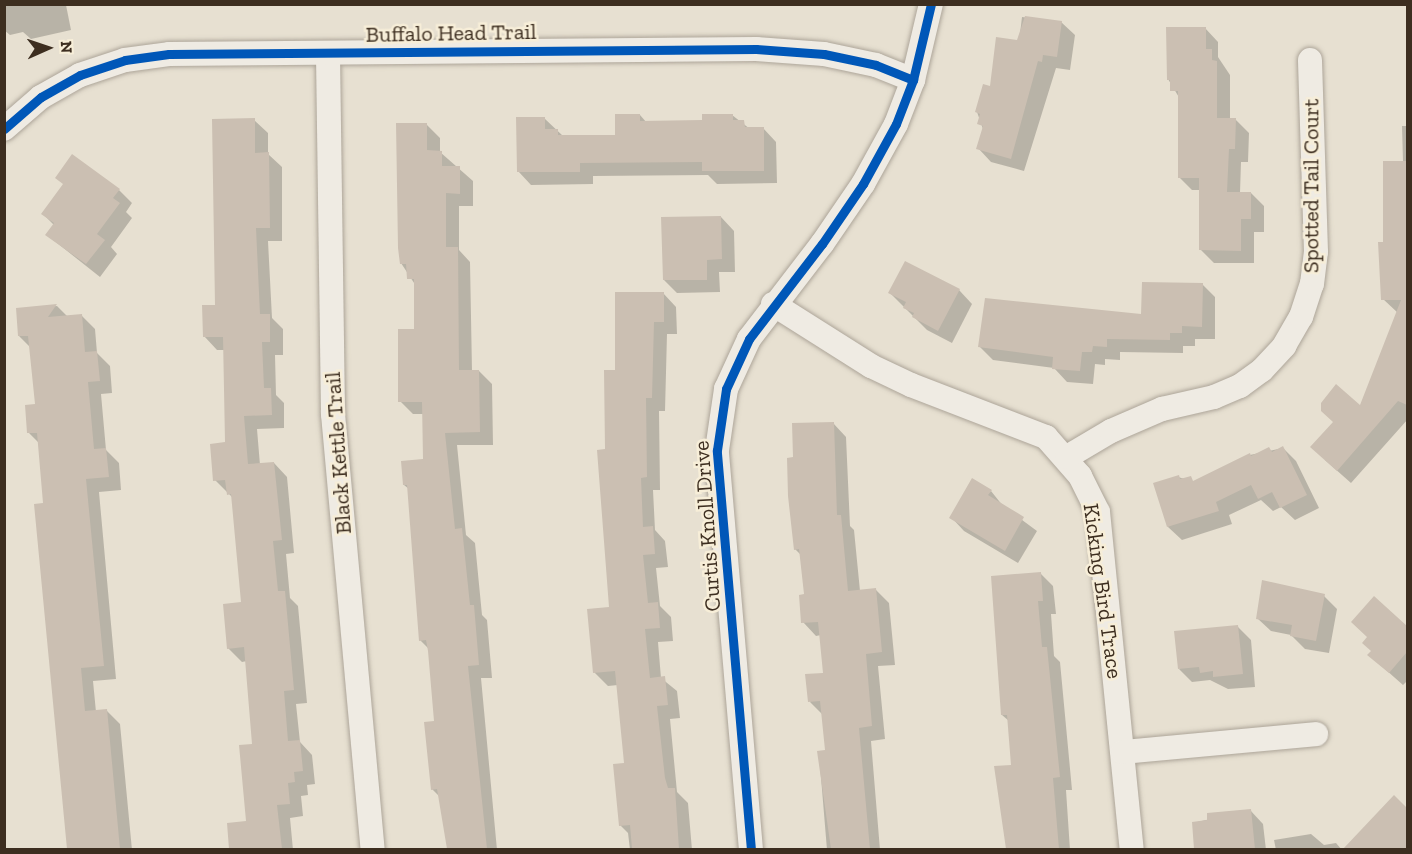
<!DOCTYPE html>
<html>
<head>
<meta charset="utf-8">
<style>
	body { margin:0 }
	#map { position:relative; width:1412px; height:854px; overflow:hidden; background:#e7e0d1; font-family:"Zilla Slab",serif }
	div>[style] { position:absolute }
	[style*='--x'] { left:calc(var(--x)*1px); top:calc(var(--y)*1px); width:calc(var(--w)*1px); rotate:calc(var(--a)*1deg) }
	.shadow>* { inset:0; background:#0003 }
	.building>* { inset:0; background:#cbbfb2 }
	.roads { filter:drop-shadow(0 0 2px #ada599) drop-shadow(0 0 2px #ada599) }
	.minor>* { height:24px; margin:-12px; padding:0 12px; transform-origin:12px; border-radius:12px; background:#efebe3 }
	.cycleway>* { height:9px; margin:-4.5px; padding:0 4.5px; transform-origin:4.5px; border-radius:4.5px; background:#0057b8 }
	span { translate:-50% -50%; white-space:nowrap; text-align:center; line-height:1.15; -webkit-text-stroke:5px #f7eed8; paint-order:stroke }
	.street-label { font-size:22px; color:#3d2e20 }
	.frame { position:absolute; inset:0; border:6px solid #3d2e20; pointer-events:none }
	.north { position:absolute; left:18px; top:18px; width:60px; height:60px; -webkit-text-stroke:4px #f7eed8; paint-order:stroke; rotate:87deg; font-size:16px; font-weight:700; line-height:24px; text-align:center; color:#3d2e20 }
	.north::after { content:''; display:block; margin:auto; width:21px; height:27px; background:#3d2e20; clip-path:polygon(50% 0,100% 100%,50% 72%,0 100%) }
</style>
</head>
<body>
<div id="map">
	<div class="shadow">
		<div style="clip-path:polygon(4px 4px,146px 4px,146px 6px,66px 5px,71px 30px,31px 39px,23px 32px,10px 35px,4px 30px)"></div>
		<div style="clip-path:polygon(1022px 17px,1061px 22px,1075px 35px,1070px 70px,1056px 68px,1024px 171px,991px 162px,978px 148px,983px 129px,977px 112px,1019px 42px)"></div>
		<div style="clip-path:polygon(1205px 28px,1218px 42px,1218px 57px,1230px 75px,1230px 119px,1235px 119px,1249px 133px,1248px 162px,1241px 162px,1240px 193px,1251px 193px,1264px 206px,1264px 232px,1254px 232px,1254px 263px,1214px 263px,1201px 250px,1201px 190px,1192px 190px,1179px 177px,1180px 99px,1168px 79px)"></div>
		<div style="clip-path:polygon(640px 115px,647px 123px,703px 122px,732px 115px,750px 129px,763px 128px,776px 142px,777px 183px,717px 184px,708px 175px,593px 176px,593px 184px,531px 185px,518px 171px,544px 118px,563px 136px,617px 136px)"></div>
		<div style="clip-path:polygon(254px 120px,268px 133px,268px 154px,282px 167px,282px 241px,268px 241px,272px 318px,283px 329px,283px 355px,275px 355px,276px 395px,284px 403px,284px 428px,257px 429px,260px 465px,274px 463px,287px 477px,294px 553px,286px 554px,290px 598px,298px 606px,307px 703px,296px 704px,300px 742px,312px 755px,315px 784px,307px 785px,308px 795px,301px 796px,303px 816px,290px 818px,293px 850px,231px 850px,228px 824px,247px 823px,254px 745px,247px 661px,242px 662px,228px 648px,243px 604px,233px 498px,215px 480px,227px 444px,225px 350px,217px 350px,204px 336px,216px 307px)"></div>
		<div style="clip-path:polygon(427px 125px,440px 138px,440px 152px,473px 181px,473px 206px,459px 206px,459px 250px,470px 262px,472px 371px,479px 371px,492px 384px,493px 445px,457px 445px,466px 535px,475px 543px,482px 615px,487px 620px,492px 678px,481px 678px,497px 850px,449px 850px,439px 796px,432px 789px,436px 722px,429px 649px,420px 640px,409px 489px,404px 485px,425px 460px,424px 414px,413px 414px,400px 401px,416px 330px,416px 286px,401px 263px)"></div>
		<div style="clip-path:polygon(1402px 126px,1408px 126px,1408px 419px,1351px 483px,1325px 460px,1360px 408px,1398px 313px,1383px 299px,1385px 244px,1403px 162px)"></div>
		<div style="clip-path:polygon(119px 190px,132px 203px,126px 212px,132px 218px,111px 247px,117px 254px,100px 277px,47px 235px,54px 225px,43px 214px)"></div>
		<div style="clip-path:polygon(721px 217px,734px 231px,735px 272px,719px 272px,720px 292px,677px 293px,664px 280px)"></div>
		<div style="clip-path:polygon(1202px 284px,1215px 297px,1215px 339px,1195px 339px,1195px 346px,1183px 346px,1183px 353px,1120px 352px,1120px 360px,1105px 359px,1105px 365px,1095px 364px,1093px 384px,1067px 382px,1054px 368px,993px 360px,980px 347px,1143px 315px)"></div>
		<div style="clip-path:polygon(959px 290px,972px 304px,952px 343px,927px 330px,890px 293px)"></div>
		<div style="clip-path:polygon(663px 293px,676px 307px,677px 334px,667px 334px,665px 411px,659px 411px,660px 490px,653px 490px,655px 530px,665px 541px,668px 567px,656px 568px,660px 606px,671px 617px,673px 641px,658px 642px,661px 678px,677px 691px,680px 718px,670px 719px,677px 792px,688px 803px,692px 850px,630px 850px,628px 833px,620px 825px,626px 764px,618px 685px,608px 686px,594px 672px,611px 608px,606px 451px,617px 371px)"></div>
		<div style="clip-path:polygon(57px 306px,68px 317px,82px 316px,95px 329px,97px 353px,110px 366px,112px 393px,101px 394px,106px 450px,119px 463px,121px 490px,99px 492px,116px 679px,93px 681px,96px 712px,107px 711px,120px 724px,132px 850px,68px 850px,36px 505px,45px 504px,40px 444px,29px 433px,36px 405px,30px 347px,19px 336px,17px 309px)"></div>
		<div style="clip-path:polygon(833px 423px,846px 437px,850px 526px,854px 530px,860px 591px,876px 590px,889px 603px,895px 665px,878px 666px,885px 739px,871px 741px,880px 850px,827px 850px,819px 753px,827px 752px,823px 715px,810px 702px,824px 674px,821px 635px,816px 636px,803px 622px,806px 596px,801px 555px,795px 549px,795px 459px)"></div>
		<div style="clip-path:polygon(1283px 448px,1296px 461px,1319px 508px,1295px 520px,1281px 507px,1273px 511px,1261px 500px,1229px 515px,1232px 524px,1182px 540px,1168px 527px,1178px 477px,1195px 482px,1250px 455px)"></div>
		<div style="clip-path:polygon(991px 491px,1003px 506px,1037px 531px,1018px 563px,964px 531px,951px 517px)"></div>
		<div style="clip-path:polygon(1040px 573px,1053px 586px,1056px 614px,1051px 614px,1054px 656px,1060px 662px,1072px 790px,1066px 790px,1070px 850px,1007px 850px,996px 768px,1012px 766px,1009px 721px,1002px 715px)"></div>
		<div style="clip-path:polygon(1324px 596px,1337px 609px,1329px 653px,1305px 649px,1291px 635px,1271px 631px,1257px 618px)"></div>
		<div style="clip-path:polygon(1374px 598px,1408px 628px,1408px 680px,1403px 685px,1369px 655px,1373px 651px)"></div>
		<div style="clip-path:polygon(1238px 627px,1251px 640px,1255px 687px,1228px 689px,1210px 680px,1192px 682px,1179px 669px)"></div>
		<div style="clip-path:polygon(1394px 797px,1408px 810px,1408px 850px,1360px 850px,1352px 842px)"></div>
		<div style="clip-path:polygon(1250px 810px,1263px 824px,1266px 850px,1196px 850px,1193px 823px)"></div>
		<div style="clip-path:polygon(1311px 834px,1324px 845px,1336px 843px,1342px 850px,1276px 850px,1274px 840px)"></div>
	</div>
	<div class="building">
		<div style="clip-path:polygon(1025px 16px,1062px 21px,1057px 57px,1043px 55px,1042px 62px,1038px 61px,1011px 159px,976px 149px,983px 126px,977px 124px,980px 114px,975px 112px,983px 84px,990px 86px,996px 37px,1017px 40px)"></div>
		<div style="clip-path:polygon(1166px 27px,1206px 27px,1206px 49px,1212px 49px,1212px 60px,1217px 61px,1217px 118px,1236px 118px,1235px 149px,1229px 149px,1227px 192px,1251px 192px,1251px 219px,1241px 219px,1241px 251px,1199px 250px,1199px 178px,1178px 178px,1178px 91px,1170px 91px,1170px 80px,1167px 80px)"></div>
		<div style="clip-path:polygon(615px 114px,640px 114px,640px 121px,702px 120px,702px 114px,733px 114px,733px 120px,744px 120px,745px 127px,764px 127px,764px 171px,702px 171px,702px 162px,580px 163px,580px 172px,517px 172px,516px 117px,545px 117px,545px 129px,558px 129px,558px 135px,615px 135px)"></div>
		<div style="clip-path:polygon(255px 118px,255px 153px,269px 152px,270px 228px,256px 228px,260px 314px,270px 314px,270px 342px,262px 342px,264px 388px,271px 388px,272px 415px,244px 416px,248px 464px,274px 462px,282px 540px,273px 541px,278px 591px,285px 591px,294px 690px,284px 691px,288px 741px,300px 740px,303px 771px,294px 772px,295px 782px,288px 783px,290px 804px,277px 805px,282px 849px,229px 849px,227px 823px,246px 821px,239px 745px,252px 744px,244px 647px,227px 649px,223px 604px,241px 602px,231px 494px,227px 495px,225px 480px,213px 481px,210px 444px,225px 442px,223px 337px,203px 337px,202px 305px,215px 305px,212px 119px)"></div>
		<div style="clip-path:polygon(396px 123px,427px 123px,427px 150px,442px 151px,442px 166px,460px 166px,460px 194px,446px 193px,446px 247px,458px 247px,459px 370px,479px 370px,480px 432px,445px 433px,455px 529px,462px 528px,470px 605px,474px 605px,479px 665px,468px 666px,487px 849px,447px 849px,437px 789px,431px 790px,424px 722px,434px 721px,428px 651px,426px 640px,419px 641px,407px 485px,403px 485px,401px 461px,423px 459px,422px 402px,398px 402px,398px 329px,414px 329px,414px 279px,407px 279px,406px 264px,400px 264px,398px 248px)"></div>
		<div style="clip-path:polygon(72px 154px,120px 189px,113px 198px,120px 203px,97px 234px,105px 240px,86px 264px,45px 235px,54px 223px,41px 214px,63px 184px,55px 178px)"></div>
		<div style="clip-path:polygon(1383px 161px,1407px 161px,1407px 405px,1398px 401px,1337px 471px,1310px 447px,1333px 422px,1321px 411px,1321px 403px,1336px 384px,1360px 405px,1401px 300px,1381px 300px,1378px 242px,1383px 242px)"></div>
		<div style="clip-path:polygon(721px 216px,722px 259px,707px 260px,707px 280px,663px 280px,661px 217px)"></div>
		<div style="clip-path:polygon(905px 261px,960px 289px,938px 331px,912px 317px,914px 313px,903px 308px,906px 302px,888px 293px)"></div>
		<div style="clip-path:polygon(1142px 282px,1203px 283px,1202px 327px,1182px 326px,1182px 333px,1170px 333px,1170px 340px,1107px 339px,1107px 347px,1093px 346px,1092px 352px,1082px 352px,1080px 371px,1052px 369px,1053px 357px,978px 347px,985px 298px,1141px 314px)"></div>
		<div style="clip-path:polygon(615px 292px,664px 292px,664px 322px,654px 322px,652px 398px,646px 398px,647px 477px,641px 478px,643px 527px,653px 526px,655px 554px,643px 555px,648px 603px,658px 602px,660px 628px,645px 629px,650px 678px,665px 676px,668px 705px,657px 706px,665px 778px,668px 788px,675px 788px,679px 849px,632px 849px,630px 825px,619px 826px,613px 764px,624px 763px,615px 671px,593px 673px,587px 609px,609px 607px,597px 450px,605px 449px,604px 370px,615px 370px)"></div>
		<div style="clip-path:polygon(57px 304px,48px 317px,82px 314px,85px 352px,97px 351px,100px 381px,88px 382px,94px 449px,106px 448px,109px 477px,86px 479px,104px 666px,81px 668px,85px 711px,107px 709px,120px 849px,67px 849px,34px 504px,43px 503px,37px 433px,27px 433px,25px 405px,35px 404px,28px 336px,18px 336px,16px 308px)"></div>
		<div style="clip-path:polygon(834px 422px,837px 515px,841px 515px,848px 591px,876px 588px,882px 652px,866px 654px,872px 726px,859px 728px,870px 849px,831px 849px,817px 751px,825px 750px,820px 701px,808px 702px,805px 674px,823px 673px,818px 622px,801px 623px,799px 595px,804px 594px,799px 549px,794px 550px,788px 496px,787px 458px,793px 457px,792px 423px)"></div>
		<div style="clip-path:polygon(1283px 446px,1307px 495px,1280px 508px,1272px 492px,1258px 499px,1251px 485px,1216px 502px,1219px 511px,1167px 527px,1153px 483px,1179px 475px,1180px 479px,1191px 476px,1193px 481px,1250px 453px,1251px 456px,1269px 447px,1272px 452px)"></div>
		<div style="clip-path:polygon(972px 478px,992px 490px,988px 495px,1024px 517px,1005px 551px,949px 518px)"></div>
		<div style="clip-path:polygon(1041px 572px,1043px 601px,1038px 601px,1042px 647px,1047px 647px,1060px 777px,1053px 778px,1059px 849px,1006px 849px,994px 766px,1011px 765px,1007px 715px,1001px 715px,991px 576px)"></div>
		<div style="clip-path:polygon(1262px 580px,1325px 594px,1316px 641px,1290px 636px,1292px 625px,1256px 619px)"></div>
		<div style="clip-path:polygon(1374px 596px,1407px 626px,1407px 652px,1389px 673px,1367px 655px,1371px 651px,1362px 643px,1367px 637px,1351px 622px)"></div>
		<div style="clip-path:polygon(1238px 625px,1243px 674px,1213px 677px,1213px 671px,1200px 673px,1199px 667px,1178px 669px,1174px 631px)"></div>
		<div style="clip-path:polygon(1394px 795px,1407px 808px,1407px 849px,1343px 849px)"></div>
		<div style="clip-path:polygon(1251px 809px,1255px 849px,1194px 849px,1192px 822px,1207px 820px,1207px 813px)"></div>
	</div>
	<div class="roads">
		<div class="minor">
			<div style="--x:328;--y:55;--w:359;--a:89.2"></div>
			<div style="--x:333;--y:414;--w:438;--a:84.8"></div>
			<div style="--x:4;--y:129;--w:49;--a:-40.9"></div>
			<div style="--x:41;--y:97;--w:45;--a:-29.4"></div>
			<div style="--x:80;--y:75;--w:47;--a:-18.4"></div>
			<div style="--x:125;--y:60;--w:44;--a:-7.8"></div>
			<div style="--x:169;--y:54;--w:587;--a:-0.49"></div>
			<div style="--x:756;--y:49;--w:68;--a:4.2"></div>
			<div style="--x:824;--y:54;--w:53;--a:11.9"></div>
			<div style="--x:876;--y:65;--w:40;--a:22"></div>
			<div style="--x:773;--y:304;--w:116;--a:32.3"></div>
			<div style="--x:871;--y:366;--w:44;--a:25.4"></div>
			<div style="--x:911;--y:385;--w:145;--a:21.1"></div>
			<div style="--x:1046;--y:437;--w:52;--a:48.9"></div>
			<div style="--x:1080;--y:476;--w:40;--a:63.4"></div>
			<div style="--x:1098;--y:512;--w:340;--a:84.3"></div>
			<div style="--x:1067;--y:457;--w:51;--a:-30.6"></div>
			<div style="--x:1111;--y:431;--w:56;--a:-23.3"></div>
			<div style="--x:1162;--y:409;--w:53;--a:-13"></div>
			<div style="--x:1214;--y:397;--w:28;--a:-23"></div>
			<div style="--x:1240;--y:386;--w:27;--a:-36"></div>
			<div style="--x:1262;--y:370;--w:33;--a:-47"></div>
			<div style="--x:1284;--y:346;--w:34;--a:-60"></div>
			<div style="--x:1301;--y:317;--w:35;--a:-72"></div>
			<div style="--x:1312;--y:284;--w:32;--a:-83"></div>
			<div style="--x:1316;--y:252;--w:192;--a:-91.8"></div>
			<div style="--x:1123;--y:752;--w:194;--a:-5.3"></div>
			<div style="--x:751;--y:850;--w:401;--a:-94.9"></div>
			<div style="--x:717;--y:450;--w:62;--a:-81.6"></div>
			<div style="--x:726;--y:389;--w:55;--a:-65.3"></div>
			<div style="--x:749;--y:339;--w:120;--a:-52.5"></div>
			<div style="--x:822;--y:244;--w:73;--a:-55.7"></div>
			<div style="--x:863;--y:184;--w:68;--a:-61.2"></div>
			<div style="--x:896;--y:124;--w:47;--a:-68.9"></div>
			<div style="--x:913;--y:80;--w:78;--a:-76.7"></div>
		</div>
	</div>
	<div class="cycleway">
		<div style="--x:4;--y:129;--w:49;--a:-40.9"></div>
		<div style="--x:41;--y:97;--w:45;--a:-29.4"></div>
		<div style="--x:80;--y:75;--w:47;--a:-18.4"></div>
		<div style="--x:125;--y:60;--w:44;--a:-7.8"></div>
		<div style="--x:169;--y:54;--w:587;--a:-0.49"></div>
		<div style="--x:756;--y:49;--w:68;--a:4.2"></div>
		<div style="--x:824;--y:54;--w:53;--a:11.9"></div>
		<div style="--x:876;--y:65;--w:40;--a:22"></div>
		<div style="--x:751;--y:850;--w:401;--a:-94.9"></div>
		<div style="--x:717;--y:450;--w:62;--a:-81.6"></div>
		<div style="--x:726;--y:389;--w:55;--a:-65.3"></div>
		<div style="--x:749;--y:339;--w:120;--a:-52.5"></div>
		<div style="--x:822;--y:244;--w:73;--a:-55.7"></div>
		<div style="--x:863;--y:184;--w:68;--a:-61.2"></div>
		<div style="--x:896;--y:124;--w:47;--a:-68.9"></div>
		<div style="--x:913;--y:80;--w:78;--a:-76.7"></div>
	</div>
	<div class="street-label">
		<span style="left:451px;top:33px;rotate:-1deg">Buffalo Head Trail</span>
		<span style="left:1311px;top:186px;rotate:-90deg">Spotted Tail Court</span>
		<span style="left:338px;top:453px;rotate:-94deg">Black Kettle Trail</span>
		<span style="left:707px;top:526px;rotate:-94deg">Curtis Knoll Drive</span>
		<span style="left:1103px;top:591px;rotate:82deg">Kicking Bird Trace</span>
	</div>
	<div class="frame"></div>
	<div class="north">N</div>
</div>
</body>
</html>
